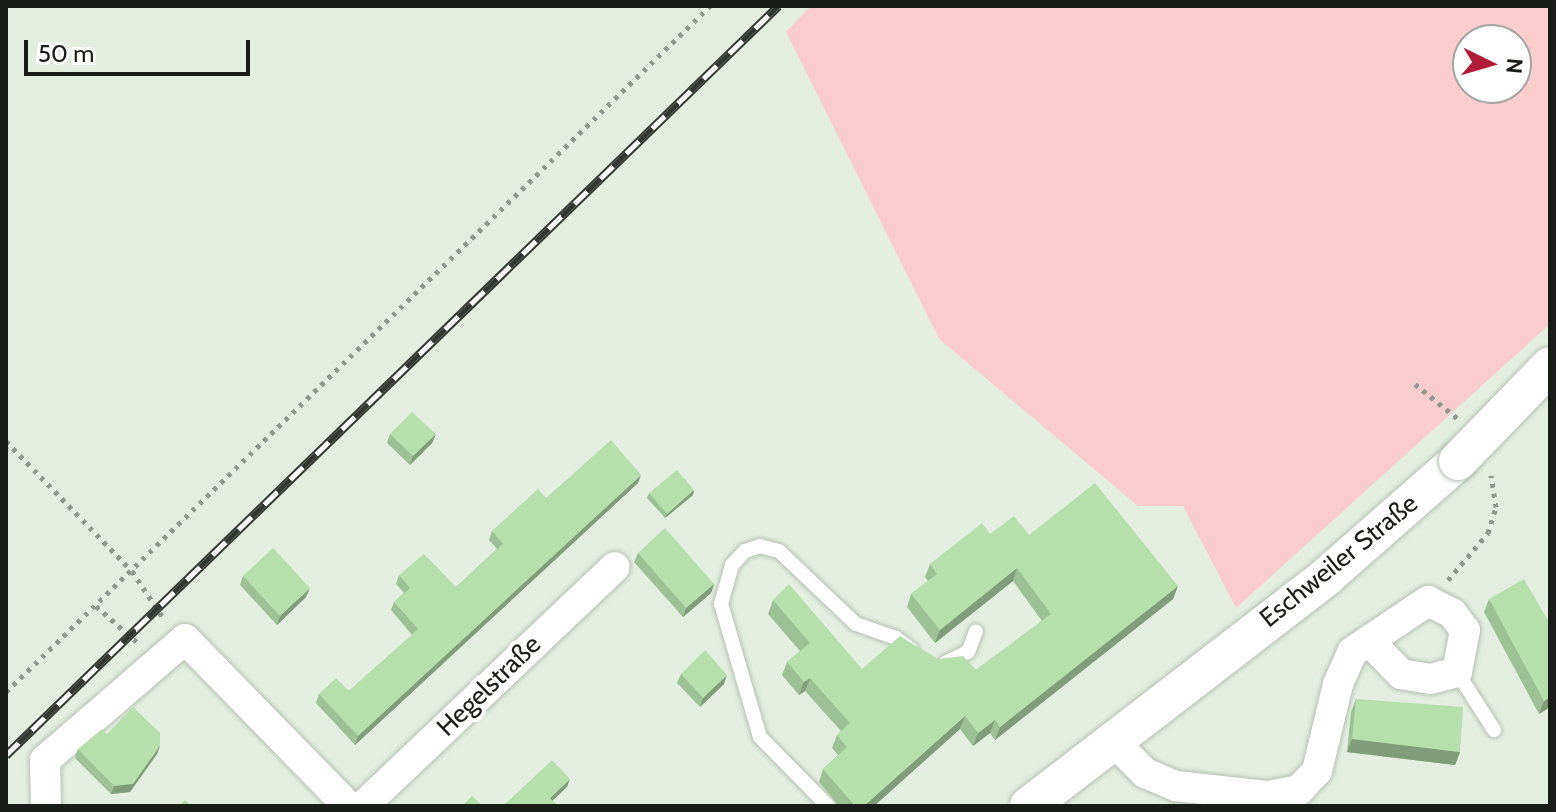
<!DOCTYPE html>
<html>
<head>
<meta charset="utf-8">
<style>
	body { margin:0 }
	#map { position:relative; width:1556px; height:812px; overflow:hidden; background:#e3eee1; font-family:Cabin,sans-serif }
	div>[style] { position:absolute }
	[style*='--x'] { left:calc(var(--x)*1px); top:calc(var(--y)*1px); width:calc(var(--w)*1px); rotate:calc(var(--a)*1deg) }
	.green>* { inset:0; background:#f9cccd }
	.path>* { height:5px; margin-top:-2.5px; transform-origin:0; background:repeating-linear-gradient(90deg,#8f978e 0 4px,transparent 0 10px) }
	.roads { filter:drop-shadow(0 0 2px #b5c0b3) drop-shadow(0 0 2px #b5c0b3) }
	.service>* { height:14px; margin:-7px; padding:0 7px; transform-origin:7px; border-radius:7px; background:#fff }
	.minor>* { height:30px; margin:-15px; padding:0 15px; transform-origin:15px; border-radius:15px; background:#fff }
	.tertiary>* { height:38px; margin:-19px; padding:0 19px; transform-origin:19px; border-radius:19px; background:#fff }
	.rail>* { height:9px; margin-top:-4.5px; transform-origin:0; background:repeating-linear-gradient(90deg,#fff 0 18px,#343832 0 36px); box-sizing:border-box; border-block:2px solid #343832 }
	.bridges { filter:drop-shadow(0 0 2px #b5c0b3) drop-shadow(0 0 2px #b5c0b3) }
	.tertiary-bridge>* { height:38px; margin:-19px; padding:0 19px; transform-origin:19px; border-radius:19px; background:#fff }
	.wall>* { inset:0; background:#9cc194 }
	.shaded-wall>* { inset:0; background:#7f9d78 }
	.building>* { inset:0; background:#b5e0ac }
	span { translate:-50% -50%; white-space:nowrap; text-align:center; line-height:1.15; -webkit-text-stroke:8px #fff; paint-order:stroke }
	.street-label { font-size:26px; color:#191d18 }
	.frame { position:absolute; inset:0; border:8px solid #191d18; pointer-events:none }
	.north { position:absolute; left:1452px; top:24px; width:80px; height:80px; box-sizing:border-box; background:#fff; border:2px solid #a3a5a3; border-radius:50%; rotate:95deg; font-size:22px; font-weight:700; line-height:32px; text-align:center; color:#191d18 }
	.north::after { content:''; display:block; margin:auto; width:28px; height:36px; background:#b01c38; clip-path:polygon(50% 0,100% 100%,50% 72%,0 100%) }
	.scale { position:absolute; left:24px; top:40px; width:226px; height:36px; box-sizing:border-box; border:4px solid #191d18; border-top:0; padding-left:10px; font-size:24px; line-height:28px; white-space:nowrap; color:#191d18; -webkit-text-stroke:6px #fff; paint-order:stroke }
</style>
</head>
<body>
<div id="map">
	<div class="green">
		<div style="clip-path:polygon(evenodd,811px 6px,1550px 6px,1550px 324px,1236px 608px,1183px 506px,1138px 506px,939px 339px,786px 32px,811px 6px,1468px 40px,1516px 40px,1516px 88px,1468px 88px,1468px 40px)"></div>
	</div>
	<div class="path">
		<div style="--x:1415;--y:384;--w:54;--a:39"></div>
		<div style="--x:6;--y:441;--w:181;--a:45.9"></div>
		<div style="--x:132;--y:571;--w:58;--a:56.3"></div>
		<div style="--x:1448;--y:580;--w:62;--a:-49.6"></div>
		<div style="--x:1488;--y:533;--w:27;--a:-73"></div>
		<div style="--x:1496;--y:507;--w:32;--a:-99"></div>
		<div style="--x:96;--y:606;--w:55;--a:41.3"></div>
		<div style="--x:6;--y:692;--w:983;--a:-44.26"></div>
	</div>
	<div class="roads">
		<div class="service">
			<div style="--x:945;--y:663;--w:25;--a:-26"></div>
			<div style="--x:968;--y:652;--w:22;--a:-69"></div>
			<div style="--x:1457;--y:672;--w:69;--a:57.5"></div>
			<div style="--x:828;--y:806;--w:97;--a:-134.6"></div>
			<div style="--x:760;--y:737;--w:139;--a:-106.3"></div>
			<div style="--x:721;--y:604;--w:41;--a:-74.2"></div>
			<div style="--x:732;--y:565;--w:19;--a:-47"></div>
			<div style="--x:745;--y:551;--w:16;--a:-18"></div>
			<div style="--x:760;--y:546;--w:20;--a:15"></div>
			<div style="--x:779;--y:551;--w:106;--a:43.5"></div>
			<div style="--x:856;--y:624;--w:42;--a:19.3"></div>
			<div style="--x:896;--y:638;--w:20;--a:37"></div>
		</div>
		<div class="minor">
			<div style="--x:1111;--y:739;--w:48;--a:45"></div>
			<div style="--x:1145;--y:773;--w:34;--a:23"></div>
			<div style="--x:1176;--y:786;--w:93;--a:6.2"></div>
			<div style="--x:1268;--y:796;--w:32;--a:-11"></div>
			<div style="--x:1299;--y:790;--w:26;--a:-47"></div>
			<div style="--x:1317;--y:771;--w:89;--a:-76.4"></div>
			<div style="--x:1338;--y:684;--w:35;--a:-66"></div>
			<div style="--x:1352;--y:652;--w:92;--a:-33.9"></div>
			<div style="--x:1428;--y:601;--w:27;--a:27"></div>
			<div style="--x:1452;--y:613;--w:21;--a:53"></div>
			<div style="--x:1465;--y:630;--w:43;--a:100.8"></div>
			<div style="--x:1457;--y:672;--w:27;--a:165"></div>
			<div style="--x:1431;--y:679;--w:30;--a:-171"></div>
			<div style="--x:1401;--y:674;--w:45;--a:-134.1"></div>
			<div style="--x:46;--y:806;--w:46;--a:-91.2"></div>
			<div style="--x:45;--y:760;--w:185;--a:-40.8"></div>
			<div style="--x:185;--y:639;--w:233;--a:45.7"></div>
			<div style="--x:363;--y:806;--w:347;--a:-43.5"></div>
		</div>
		<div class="tertiary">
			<div style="--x:1029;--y:806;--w:375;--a:-37.6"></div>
			<div style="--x:1326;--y:577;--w:176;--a:-41.3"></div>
		</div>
	</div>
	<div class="rail">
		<div style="--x:6;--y:755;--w:1076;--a:-44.13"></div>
	</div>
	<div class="bridges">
		<div class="tertiary-bridge">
			<div style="--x:1458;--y:461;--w:132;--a:-45.9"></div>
		</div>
	</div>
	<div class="wall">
		<div style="clip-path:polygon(390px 434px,436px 434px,432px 443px,410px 465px,387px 443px)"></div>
		<div style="clip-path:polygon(638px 483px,355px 745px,316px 703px,319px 694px,349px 691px,412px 635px,391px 610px,394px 602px,404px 593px,396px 584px,399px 575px,456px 587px,497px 549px,489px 540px,492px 531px,546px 498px)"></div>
		<div style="clip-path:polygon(694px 490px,693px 495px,665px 518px,647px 498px,649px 493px)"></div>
		<div style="clip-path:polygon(990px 534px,1029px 535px,1178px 586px,1173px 599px,995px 740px,990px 733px,973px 746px,960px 729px,874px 806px,839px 806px,819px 782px,823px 769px,838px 755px,832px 748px,837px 735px,841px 731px,805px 691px,799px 695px,782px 675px,787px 662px,800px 651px,768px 614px,773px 600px,862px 669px,938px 659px,976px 670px,1042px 621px,1013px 581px,935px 643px,907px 607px,911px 594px,928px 581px,925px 577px,930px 564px)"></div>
		<div style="clip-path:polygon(638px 553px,714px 584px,711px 593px,683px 617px,634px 562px)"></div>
		<div style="clip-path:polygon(243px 576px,306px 597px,277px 625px,240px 585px)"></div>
		<div style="clip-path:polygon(1489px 599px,1550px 624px,1550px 707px,1539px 714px,1484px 612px)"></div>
		<div style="clip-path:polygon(681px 674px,724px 684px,700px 707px,677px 683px)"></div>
		<div style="clip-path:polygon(1356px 699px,1460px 752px,1455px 765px,1347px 752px,1351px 712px)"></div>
		<div style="clip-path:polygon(107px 734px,160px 746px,157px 754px,130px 792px,111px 794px,75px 758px,78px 749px)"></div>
	</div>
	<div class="shaded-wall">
		<div style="clip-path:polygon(436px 434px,432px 443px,410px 465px,413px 456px)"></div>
		<div style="clip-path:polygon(641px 475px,638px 483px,355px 745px,358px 736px)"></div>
		<div style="clip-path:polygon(694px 490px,693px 495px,665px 518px,667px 514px)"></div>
		<div style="clip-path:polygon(1017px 568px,1013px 581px,935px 643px,940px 630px)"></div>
		<div style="clip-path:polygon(714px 584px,711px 593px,683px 617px,686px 608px)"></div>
		<div style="clip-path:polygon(1178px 586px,1173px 599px,995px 740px,1000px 727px)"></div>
		<div style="clip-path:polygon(310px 588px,306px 597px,277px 625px,280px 616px)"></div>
		<div style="clip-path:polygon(727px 675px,724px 684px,700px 707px,703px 698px)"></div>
		<div style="clip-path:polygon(810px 678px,805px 691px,799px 695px,804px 682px)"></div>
		<div style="clip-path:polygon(1550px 697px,1550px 707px,1539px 714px,1544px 701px)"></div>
		<div style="clip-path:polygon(965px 716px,960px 729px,874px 806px,864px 806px)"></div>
		<div style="clip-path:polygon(995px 720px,990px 733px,973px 746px,978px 733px)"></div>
		<div style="clip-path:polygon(1352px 739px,1460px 752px,1455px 765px,1347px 752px)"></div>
		<div style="clip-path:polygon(160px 746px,157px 754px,130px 792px,111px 794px,114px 786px)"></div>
		<div style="clip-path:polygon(570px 779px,567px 787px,547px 806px,550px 798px)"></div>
	</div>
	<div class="building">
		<div style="clip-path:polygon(412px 412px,436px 434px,413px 456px,390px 434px)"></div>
		<div style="clip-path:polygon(611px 440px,641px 475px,358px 736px,319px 694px,336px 678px,349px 691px,418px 629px,394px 602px,410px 588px,399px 575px,424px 554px,456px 587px,503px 544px,492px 531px,538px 489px,546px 498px)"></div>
		<div style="clip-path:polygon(677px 470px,694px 490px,667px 514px,649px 493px)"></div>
		<div style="clip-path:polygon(1095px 483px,1178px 586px,1000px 727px,995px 720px,978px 733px,965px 716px,864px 806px,855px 806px,823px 769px,847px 747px,837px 735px,850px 723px,810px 678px,804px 682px,787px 662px,810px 643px,773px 600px,789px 584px,862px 669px,900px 636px,938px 659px,963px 656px,976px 670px,1051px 614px,1017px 568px,940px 630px,911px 594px,937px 574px,930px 564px,982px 523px,990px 534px,1014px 516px,1029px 535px)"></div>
		<div style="clip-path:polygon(665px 528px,714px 584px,686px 608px,638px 553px)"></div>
		<div style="clip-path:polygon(273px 548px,310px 588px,280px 616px,243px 576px)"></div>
		<div style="clip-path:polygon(1524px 579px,1550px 624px,1550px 697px,1544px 701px,1489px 599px)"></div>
		<div style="clip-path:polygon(705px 650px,727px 675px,703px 698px,681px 674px)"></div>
		<div style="clip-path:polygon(1356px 699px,1463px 707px,1460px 752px,1352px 739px)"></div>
		<div style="clip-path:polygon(133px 707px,160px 733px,160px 746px,133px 784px,114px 786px,78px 749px,102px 729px,107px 734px)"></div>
		<div style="clip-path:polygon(552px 760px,570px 779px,550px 798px,558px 806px,503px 806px)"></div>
		<div style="clip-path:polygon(472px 796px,483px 806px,462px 806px)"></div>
		<div style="clip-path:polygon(185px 800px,191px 806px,179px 806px)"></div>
	</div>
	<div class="street-label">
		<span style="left:1339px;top:561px;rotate:-39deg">Eschweiler Straße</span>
		<span style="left:489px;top:686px;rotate:-44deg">Hegelstraße</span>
	</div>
	<div class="frame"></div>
	<div class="north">N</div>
	<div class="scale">50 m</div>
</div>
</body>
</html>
